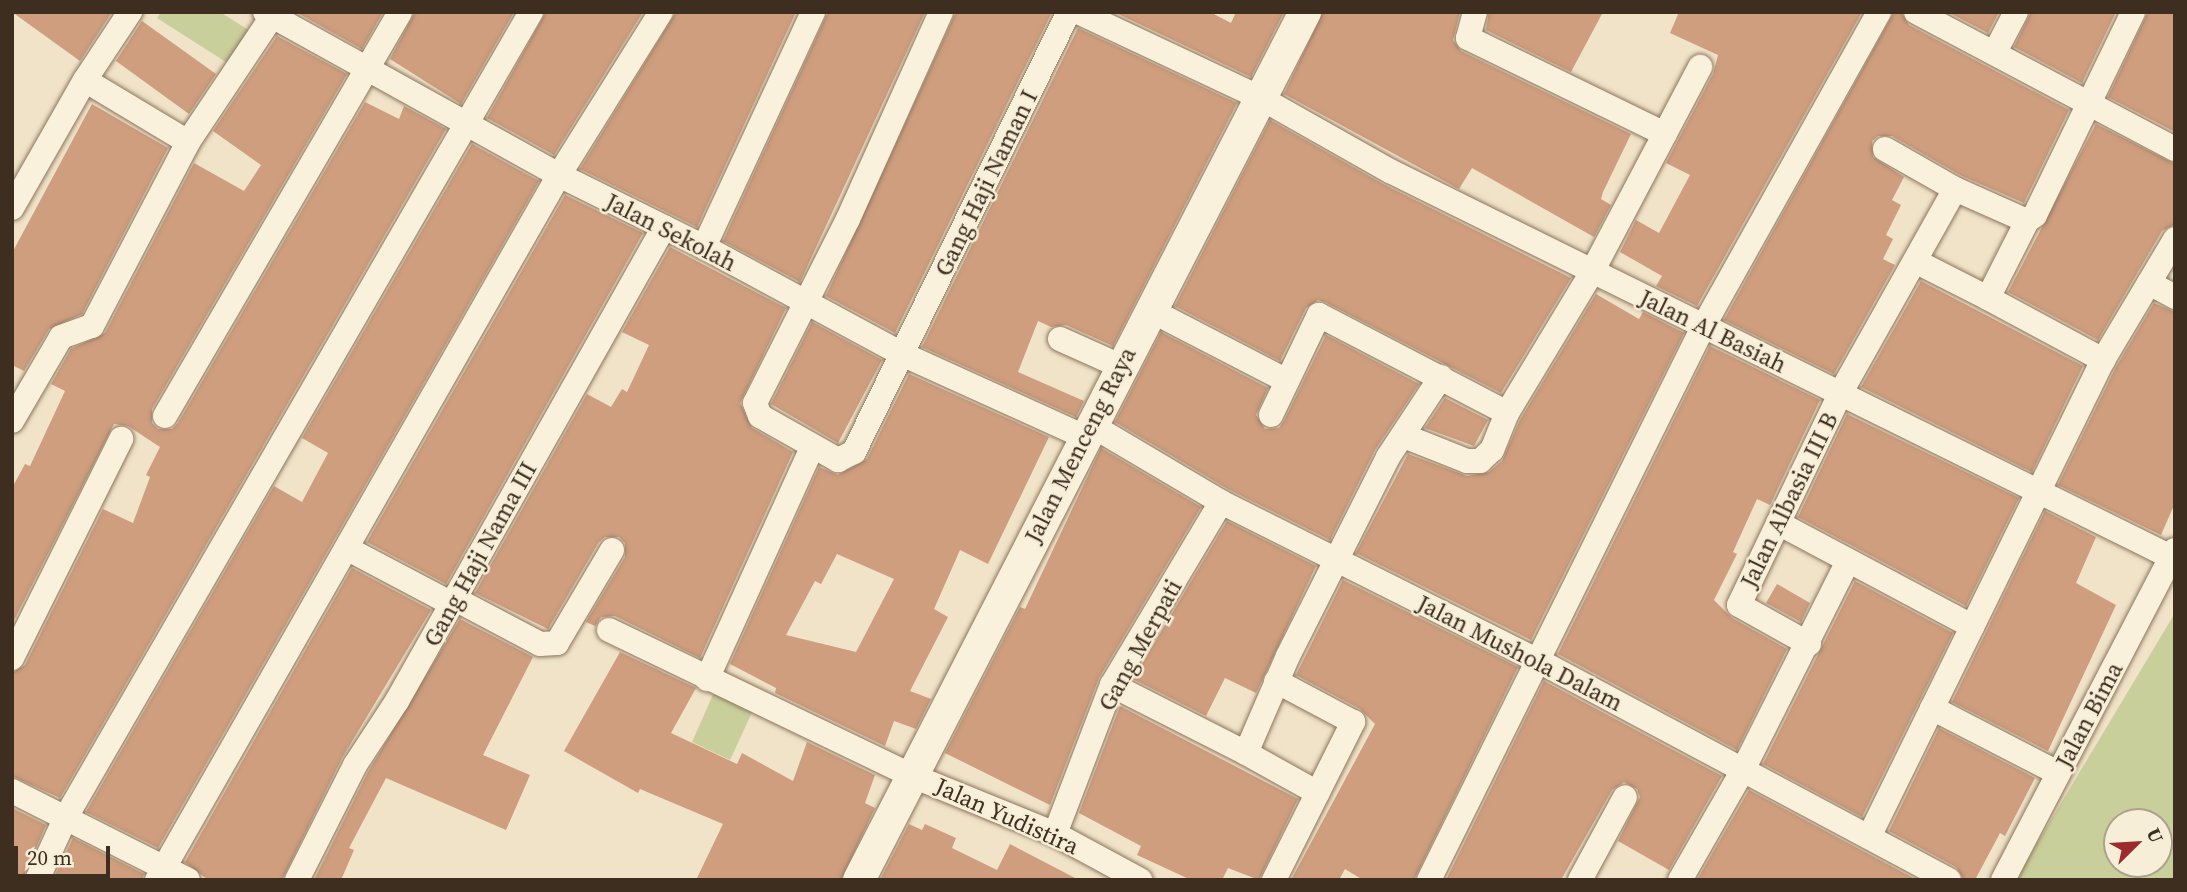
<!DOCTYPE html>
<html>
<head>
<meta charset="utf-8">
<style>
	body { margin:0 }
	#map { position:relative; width:2187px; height:892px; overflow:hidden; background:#f0e3c8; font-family:"Source Serif 4",serif }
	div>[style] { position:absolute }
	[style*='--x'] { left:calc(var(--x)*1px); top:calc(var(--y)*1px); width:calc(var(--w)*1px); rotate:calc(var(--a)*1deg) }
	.green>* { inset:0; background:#c9cf9b }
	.building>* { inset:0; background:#ce9e7e }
	.roads { filter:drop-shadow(0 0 2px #8d755c) drop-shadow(0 0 2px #8d755c) }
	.minor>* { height:24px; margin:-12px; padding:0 12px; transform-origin:12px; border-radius:12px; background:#faf1dc }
	.tertiary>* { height:32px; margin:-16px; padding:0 16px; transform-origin:16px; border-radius:16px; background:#faf1dc }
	span { translate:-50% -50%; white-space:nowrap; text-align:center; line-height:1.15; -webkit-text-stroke:5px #f7eed8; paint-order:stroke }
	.street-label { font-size:24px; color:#3d2e20 }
	.frame { position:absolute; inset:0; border:14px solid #3d2e20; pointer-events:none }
	.north { position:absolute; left:2103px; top:808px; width:70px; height:70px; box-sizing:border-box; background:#f7eed8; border:2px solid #ada18e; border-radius:50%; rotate:66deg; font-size:19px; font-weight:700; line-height:28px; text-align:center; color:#3d2e20 }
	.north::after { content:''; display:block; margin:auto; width:24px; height:32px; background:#9d2b2d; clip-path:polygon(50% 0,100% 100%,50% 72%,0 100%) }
	.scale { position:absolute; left:14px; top:846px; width:96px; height:32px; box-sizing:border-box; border:4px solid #3d2e20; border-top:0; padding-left:9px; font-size:21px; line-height:24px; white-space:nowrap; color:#3d2e20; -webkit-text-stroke:5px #f7eed8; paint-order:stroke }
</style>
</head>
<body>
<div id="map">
	<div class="green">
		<div style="clip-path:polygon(161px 12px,220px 12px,250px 31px,229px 64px,157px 18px)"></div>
		<div style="clip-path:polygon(evenodd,2175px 613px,2175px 880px,2015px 880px,2175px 613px,2117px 822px,2159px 822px,2159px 864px,2117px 864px,2117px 822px)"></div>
		<div style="clip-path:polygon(715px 690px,754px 708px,730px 760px,692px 742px)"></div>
	</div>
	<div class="building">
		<div style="clip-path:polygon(12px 12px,112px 12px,80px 61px)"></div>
		<div style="clip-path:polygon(296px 12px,383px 12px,362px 49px)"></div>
		<div style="clip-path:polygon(415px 12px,514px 12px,461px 104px,390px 59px)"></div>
		<div style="clip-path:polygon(546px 12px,643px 12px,554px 155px,487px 118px)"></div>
		<div style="clip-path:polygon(676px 12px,796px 12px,697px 227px,580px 169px)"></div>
		<div style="clip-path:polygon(828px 12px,925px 12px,800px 282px,723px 241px)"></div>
		<div style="clip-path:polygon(956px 12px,1052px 12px,895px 333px,826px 296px)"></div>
		<div style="clip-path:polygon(1114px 12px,1210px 12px,1231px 23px,1236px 12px,1284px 12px,1251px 77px)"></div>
		<div style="clip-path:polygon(1323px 12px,1460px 12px,1453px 40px,1461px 51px,1631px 134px,1603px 192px,1601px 199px,1611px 205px,1594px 237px,1472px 168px,1459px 189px,1284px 94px)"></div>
		<div style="clip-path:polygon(1489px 12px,1603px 12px,1571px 72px,1486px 30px)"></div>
		<div style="clip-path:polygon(1679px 12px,1862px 12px,1697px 306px,1656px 286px,1662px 276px,1620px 252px,1636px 220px,1659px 233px,1690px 175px,1666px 163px,1713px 74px,1718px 55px,1670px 33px)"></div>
		<div style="clip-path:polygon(1894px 12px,1901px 12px,1909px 25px,2069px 110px,2024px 203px,1962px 176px,1892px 136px,1878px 136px,1872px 141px,1873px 157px,1904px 177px,1892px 200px,1901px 205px,1886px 235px,1893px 239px,1883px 259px,1895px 265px,1834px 374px,1724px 320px)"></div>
		<div style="clip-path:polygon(1948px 12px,1999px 12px,1988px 33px)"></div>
		<div style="clip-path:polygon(2031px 12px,2116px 12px,2082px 83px,2014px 47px)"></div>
		<div style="clip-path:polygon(2148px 12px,2175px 12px,2175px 132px,2108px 97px)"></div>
		<div style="clip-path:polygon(142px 21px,216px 74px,189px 114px,116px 61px)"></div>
		<div style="clip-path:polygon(1078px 28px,1237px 103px,1113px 346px,1066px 325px,1051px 327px,1038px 321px,1018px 372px,1084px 401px,1076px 417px,922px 347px)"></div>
		<div style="clip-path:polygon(277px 36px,347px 74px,152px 409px,152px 423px,158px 429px,172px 429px,178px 423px,365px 102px,399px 119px,404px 106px,446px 129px,60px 798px,12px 776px,12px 673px,25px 665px,103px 509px,133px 523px,150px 477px,146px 475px,160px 447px,128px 426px,114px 424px,12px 624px,12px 488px,25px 464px,30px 466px,65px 391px,51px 384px,71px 349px,105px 333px,194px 163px,244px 191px,261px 165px,213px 131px)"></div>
		<div style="clip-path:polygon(92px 104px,168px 148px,82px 314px,49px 329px,24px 371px,12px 365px,12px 253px)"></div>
		<div style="clip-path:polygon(1270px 120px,1383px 184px,1571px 278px,1501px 393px,1325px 302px,1318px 300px,1306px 308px,1280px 361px,1175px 306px)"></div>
		<div style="clip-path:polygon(2096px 124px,2175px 164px,2175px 224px,2162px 231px,2098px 340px,2008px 292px)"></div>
		<div style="clip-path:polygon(472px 144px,539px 181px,158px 848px,86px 812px,274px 486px,302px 502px,328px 453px,302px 438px)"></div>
		<div style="clip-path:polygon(565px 195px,643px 233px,446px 584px,367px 542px)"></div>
		<div style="clip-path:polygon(670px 247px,786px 308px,740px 403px,752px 428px,793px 452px,700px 658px,615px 616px,601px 617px,595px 626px,586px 622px,625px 557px,625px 543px,619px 537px,605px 537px,599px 542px,548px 629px,475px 593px,587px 394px,611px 407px,622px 389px,627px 392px,649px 345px,622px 332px)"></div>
		<div style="clip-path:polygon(1921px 281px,2083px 366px,2032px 472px,1861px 387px)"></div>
		<div style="clip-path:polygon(1596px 294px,1639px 319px,1643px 312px,1684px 333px,1531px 640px,1356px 553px,1408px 454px,1467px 476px,1489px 472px,1502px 461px,1520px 420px)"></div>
		<div style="clip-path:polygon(2154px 303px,2175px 312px,2175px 503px,2161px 535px,2058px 485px,2116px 367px)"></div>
		<div style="clip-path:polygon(812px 322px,882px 360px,838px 443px,771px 404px)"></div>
		<div style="clip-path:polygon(1161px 332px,1268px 388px,1256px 415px,1265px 429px,1279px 428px,1284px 421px,1326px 335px,1419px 384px,1375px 450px,1330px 540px,1228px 489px,1115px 422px)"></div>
		<div style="clip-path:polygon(1710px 346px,1820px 400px,1770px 505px,1757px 499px,1733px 552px,1737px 554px,1714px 600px,1732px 618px,1787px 649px,1737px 750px,1558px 654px)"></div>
		<div style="clip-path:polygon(evenodd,909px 374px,1049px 437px,988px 564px,960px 550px,934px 609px,948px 617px,910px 691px,931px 699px,916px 729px,894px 721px,885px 746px,775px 693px,776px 688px,730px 664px,819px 467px,838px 475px,867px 459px,909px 374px,837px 554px,894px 579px,856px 652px,786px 635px,815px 581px,821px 584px,837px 554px)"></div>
		<div style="clip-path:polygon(1445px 398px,1488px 420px,1474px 446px,1425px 428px)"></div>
		<div style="clip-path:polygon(1847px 414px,2019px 498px,1966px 606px,1798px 517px)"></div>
		<div style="clip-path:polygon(1101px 448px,1201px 507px,1099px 678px,1050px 805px,945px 753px,1020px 607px,1025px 609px)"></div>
		<div style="clip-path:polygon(2045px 511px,2096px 537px,2076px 583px,2116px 605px,2048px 751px,1952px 702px)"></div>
		<div style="clip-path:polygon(1227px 521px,1316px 566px,1256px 693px,1225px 678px,1206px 716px,1133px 679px)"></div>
		<div style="clip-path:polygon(352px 568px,431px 610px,342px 758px,282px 880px,208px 880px,185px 862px)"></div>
		<div style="clip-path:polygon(1343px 580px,1518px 667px,1414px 880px,1363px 880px,1345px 869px,1339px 880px,1291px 880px,1375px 724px,1360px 709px,1296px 675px)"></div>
		<div style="clip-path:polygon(1855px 581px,1953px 633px,1862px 817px,1763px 764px)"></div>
		<div style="clip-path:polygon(1777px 584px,1810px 603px,1801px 622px,1766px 603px)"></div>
		<div style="clip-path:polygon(460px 619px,533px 657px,483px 755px,530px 775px,506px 830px,386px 778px,349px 848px,354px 850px,341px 880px,314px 880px,368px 772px)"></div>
		<div style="clip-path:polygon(620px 652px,696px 688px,671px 733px,737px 764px,742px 753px,793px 781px,807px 742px,875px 775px,865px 803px,875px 808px,841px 880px,696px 880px,723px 824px,640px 789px,638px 793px,564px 751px)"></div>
		<div style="clip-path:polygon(1544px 681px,1722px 776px,1669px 870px,1618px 841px,1640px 797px,1637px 789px,1624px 782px,1612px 790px,1561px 880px,1446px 880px)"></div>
		<div style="clip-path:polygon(1120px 706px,1298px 799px,1259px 880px,1228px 868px,1222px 880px,1191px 880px,1137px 855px,1141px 846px,1079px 813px)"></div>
		<div style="clip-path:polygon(1939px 728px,2035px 778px,2005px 836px,2000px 833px,1975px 880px,1964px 880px,1956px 867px,1889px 831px)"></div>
		<div style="clip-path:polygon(1749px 790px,1917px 880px,1697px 880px)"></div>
		<div style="clip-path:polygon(12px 808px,46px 825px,22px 880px,12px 880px)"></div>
		<div style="clip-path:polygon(909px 824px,922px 830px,925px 824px,956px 838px,952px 848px,997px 870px,1010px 844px,1079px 880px,880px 880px)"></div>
		<div style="clip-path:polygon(73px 838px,144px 874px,142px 880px,53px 880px)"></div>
	</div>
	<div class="roads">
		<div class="minor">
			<div style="--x:265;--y:12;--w:336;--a:29"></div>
			<div style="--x:559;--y:175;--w:162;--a:26.4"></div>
			<div style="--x:704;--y:247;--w:227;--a:28.4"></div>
			<div style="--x:904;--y:355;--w:199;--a:24.4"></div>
			<div style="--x:941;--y:12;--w:227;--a:114.2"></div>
			<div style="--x:848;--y:219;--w:206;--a:116.8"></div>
			<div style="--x:755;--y:403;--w:14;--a:69"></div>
			<div style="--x:760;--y:416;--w:90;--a:29.4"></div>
			<div style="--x:838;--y:460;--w:18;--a:-27"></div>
			<div style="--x:854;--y:452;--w:490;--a:-64"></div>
			<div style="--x:1078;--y:12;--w:200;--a:25.2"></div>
			<div style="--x:1259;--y:97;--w:150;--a:29.5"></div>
			<div style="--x:1390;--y:171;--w:871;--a:26.3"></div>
			<div style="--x:1475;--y:12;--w:27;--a:105"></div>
			<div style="--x:1468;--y:38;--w:219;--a:26"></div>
			<div style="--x:1916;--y:12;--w:293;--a:27.9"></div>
			<div style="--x:1995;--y:52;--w:45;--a:-62.3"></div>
			<div style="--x:188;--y:142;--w:156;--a:-56.2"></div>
			<div style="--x:1885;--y:149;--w:81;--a:29.7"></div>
			<div style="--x:1955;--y:189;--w:79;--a:24"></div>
			<div style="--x:12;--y:208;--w:147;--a:-60.3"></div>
			<div style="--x:85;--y:80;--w:82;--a:-56.5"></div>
			<div style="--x:704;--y:247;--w:259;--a:-65.1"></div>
			<div style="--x:1915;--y:261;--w:82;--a:26.9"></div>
			<div style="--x:1988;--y:298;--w:86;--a:-63.1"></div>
			<div style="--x:2027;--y:221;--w:10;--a:-37"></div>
			<div style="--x:2035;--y:215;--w:225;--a:-64.2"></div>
			<div style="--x:2149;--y:283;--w:30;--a:28"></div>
			<div style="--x:1988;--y:298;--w:131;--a:28.3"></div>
			<div style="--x:1152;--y:311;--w:152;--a:27.4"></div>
			<div style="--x:1060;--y:339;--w:66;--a:24.2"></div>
			<div style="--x:1271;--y:415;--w:111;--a:-64.4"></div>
			<div style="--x:1319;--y:315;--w:212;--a:27.5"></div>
			<div style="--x:1507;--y:413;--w:165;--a:-58.9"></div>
			<div style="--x:1592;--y:272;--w:232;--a:-62.2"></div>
			<div style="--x:165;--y:416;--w:467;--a:-59.8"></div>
			<div style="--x:12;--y:421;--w:97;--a:-59.7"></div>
			<div style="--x:61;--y:337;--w:33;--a:-20"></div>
			<div style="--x:92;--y:326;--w:208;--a:-62.4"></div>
			<div style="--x:188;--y:142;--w:120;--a:-149"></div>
			<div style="--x:1091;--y:425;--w:151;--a:30.6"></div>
			<div style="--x:1221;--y:502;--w:353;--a:26.6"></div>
			<div style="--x:1537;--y:660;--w:467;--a:28.1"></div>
			<div style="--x:1404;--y:436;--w:68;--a:21.6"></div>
			<div style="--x:1467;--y:461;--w:13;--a:0"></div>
			<div style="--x:1480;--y:461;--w:16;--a:-43"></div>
			<div style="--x:1492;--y:450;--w:40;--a:-68"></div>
			<div style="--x:1778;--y:523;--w:220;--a:28"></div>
			<div style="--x:348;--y:549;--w:118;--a:27.9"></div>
			<div style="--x:455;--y:599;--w:96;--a:27.9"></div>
			<div style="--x:540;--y:644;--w:17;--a:-3"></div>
			<div style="--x:557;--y:643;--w:108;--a:-59.4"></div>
			<div style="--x:609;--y:630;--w:334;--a:25.7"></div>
			<div style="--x:910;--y:775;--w:157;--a:22.1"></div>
			<div style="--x:1055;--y:834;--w:97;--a:28.4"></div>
			<div style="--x:1809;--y:644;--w:80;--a:-150.9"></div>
			<div style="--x:1739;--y:605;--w:234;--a:-64.4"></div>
			<div style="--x:1840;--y:394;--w:235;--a:-60.7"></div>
			<div style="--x:12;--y:658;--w:245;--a:-63.5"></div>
			<div style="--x:707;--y:679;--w:255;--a:-65.6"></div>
			<div style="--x:1112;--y:685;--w:150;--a:26.9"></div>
			<div style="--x:1246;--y:753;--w:106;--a:-66.6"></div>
			<div style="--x:1288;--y:656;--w:223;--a:-63.3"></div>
			<div style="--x:1388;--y:457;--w:96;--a:-56.5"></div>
			<div style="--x:1932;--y:708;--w:142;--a:27.3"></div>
			<div style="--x:1246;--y:753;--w:82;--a:29.1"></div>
			<div style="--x:12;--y:791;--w:197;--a:26.8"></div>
			<div style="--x:1055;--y:834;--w:160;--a:-69.1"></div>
			<div style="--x:1112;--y:685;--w:213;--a:-59.2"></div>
			<div style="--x:1869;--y:837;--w:531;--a:-63.87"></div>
			<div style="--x:2103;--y:360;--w:141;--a:-59.2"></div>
			<div style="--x:37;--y:880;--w:69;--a:-65.3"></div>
			<div style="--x:66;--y:817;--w:930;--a:-59.99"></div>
			<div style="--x:157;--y:880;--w:812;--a:-60.31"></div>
			<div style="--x:559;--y:175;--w:192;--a:-58"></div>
			<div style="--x:297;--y:880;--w:129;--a:-63.2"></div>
			<div style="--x:355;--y:765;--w:77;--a:-56.7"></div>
			<div style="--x:397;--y:701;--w:544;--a:-60.61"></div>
			<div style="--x:1274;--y:880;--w:177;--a:-63.4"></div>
			<div style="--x:1353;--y:722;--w:87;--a:-152"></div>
			<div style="--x:1429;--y:880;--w:617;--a:-63.64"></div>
			<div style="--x:1703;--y:327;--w:361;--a:-60.8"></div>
			<div style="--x:1580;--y:880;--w:94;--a:-61.5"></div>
			<div style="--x:1680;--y:880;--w:127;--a:-60.2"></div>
			<div style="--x:1743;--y:770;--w:234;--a:-63.3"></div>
			<div style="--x:2003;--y:880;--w:372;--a:-62.5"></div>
		</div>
		<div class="tertiary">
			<div style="--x:859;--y:880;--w:976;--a:-62.8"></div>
		</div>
	</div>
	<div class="street-label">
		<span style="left:986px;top:183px;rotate:-64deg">Gang Haji Naman I</span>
		<span style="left:671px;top:232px;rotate:27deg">Jalan Sekolah</span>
		<span style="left:1713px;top:331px;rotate:26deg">Jalan Al Basiah</span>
		<span style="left:1080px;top:445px;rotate:-63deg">Jalan Menceng Raya</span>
		<span style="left:1789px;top:500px;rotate:-64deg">Jalan Albasia III B</span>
		<span style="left:480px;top:554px;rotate:-61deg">Gang Haji Nama III</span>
		<span style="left:1140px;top:645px;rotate:-61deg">Gang Merpati</span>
		<span style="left:1520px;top:653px;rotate:27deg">Jalan Mushola Dalam</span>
		<span style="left:2089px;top:715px;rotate:-62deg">Jalan Bima</span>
		<span style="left:1007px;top:816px;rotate:24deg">Jalan Yudistira</span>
	</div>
	<div class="frame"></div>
	<div class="north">U</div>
	<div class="scale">20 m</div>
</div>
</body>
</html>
